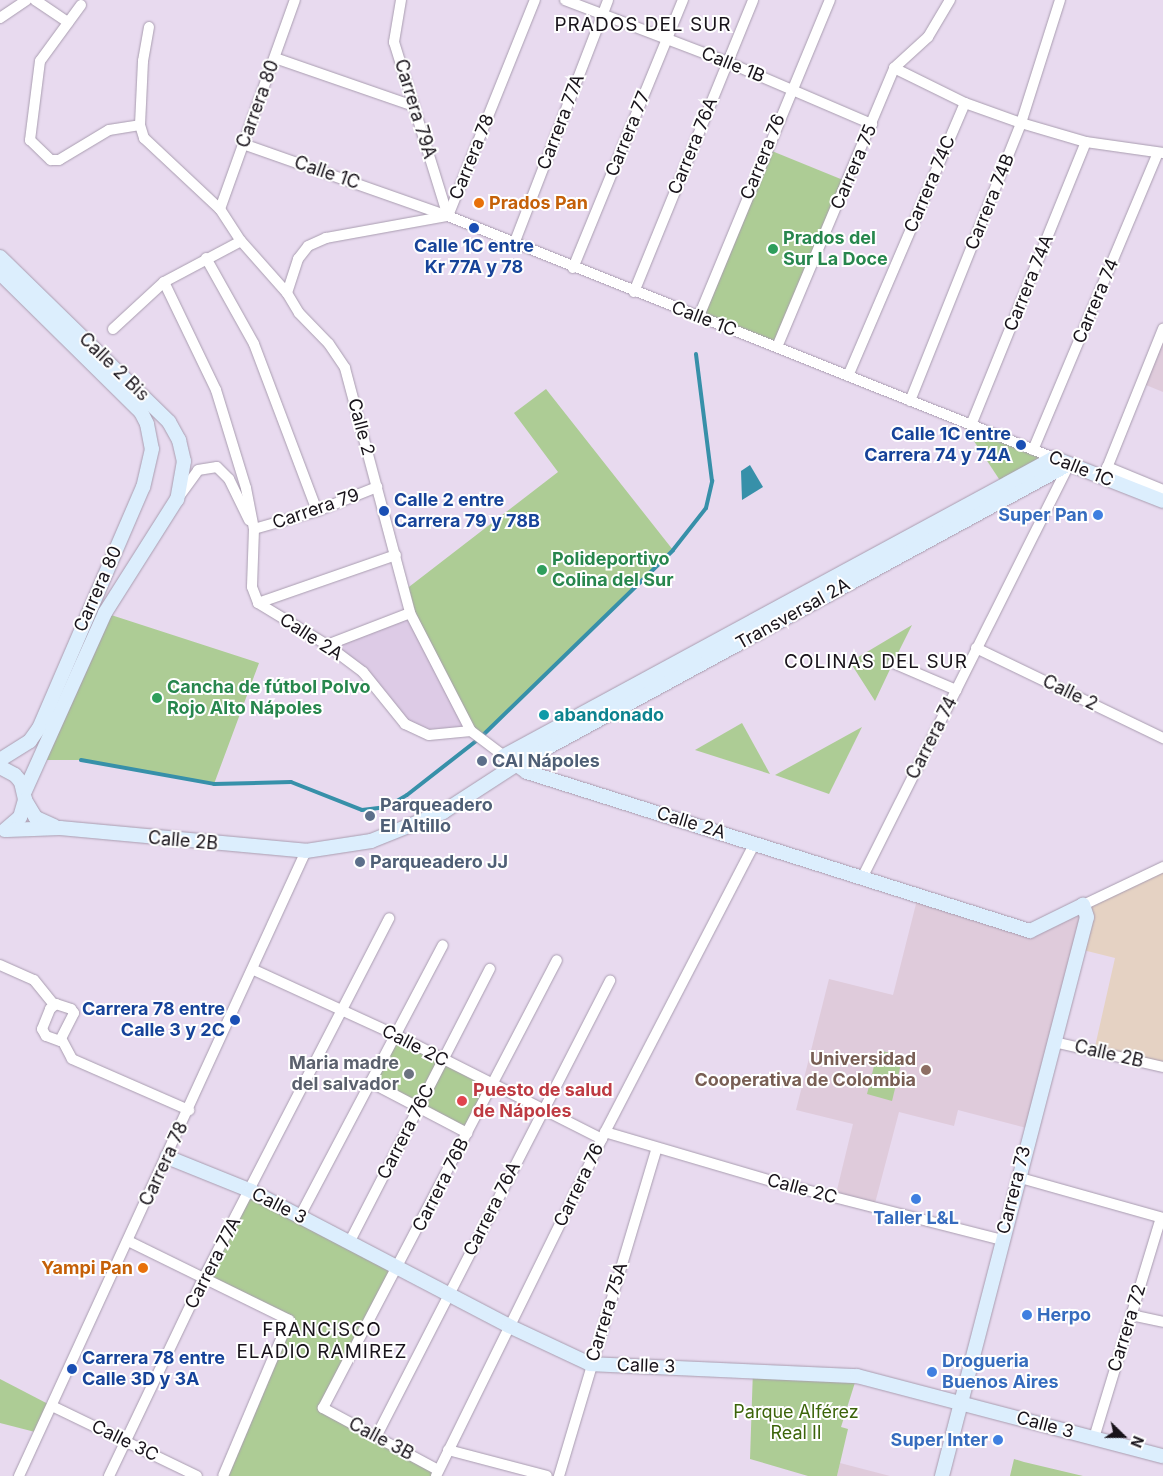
<!DOCTYPE html>
<html>
<head>
<meta charset="utf-8">
<style>
	body { margin:0 }
	#map { position:relative; width:1163px; height:1476px; overflow:hidden; background:#e8daef; font-family:Inter,sans-serif }
	div>[style] { position:absolute }
	[style*='--x'] { left:calc(var(--x)*1px); top:calc(var(--y)*1px); width:calc(var(--w)*1px); rotate:calc(var(--a)*1deg) }
	.built>* { inset:0; background:#ddcbe6 }
	.education>* { inset:0; background:#dfcbdb }
	.medical>* { inset:0; background:#e5d2c3 }
	.green>* { inset:0; background:#adcc95 }
	.water>* { inset:0; background:#3790a9 }
	.stream>* { height:4px; margin:-2px; padding:0 2px; transform-origin:2px; border-radius:2px; background:#3790a9 }
	.roads { filter:drop-shadow(0 0 1px #a99db0) drop-shadow(0 0 1px #a99db0) }
	.street>* { height:10px; margin:-5px; padding:0 5px; transform-origin:5px; border-radius:5px; background:#fff }
	.secondary>* { height:14px; margin:-7px; padding:0 7px; transform-origin:7px; border-radius:7px; background:#dceefd }
	.dots>* { width:14px; height:14px; translate:-50% -50%; box-sizing:border-box; border:2px solid #fff; border-radius:50% }
	span { translate:-50% -50%; white-space:nowrap; text-align:center; line-height:1.15; -webkit-text-stroke:4px #fff; paint-order:stroke }
	.street-label { font-size:18px; color:#18131a }
	.food-label { font-size:18px; color:#c56008; font-weight:700 }
	.left { translate:0 -50%; text-align:left }
	.right { translate:-100% -50%; text-align:right }
	.leisure-label { font-size:18px; color:#27864d; font-weight:700 }
	.transit-label { font-size:18px; color:#164399; font-weight:700 }
	.shop-label { font-size:18px; color:#366cbe; font-weight:700 }
	.culture-label { font-size:18px; color:#0d838f; font-weight:700 }
	.service-label { font-size:18px; color:#4e5e75; font-weight:700 }
	.education-label { font-size:18px; color:#785e54; font-weight:700 }
	.worship-label { font-size:18px; color:#5b616d; font-weight:700 }
	.health-label { font-size:18px; color:#be3a42; font-weight:700 }
	.park-label { font-size:18px; color:#3c640a }
	.neighbourhood-label { font-size:19px; color:#18131a; letter-spacing:1px }
	.north { position:absolute; left:1098px; top:1411px; width:50px; height:50px; -webkit-text-stroke:4px #fff; paint-order:stroke; rotate:112deg; font-size:14px; font-weight:700; line-height:20px; text-align:center; color:#18131a }
	.north::after { content:''; display:block; margin:auto; width:18px; height:22px; background:#18131a; clip-path:polygon(50% 0,100% 100%,50% 72%,0 100%) }
</style>
</head>
<body>
<div id="map">
	<div class="built">
		<div style="clip-path:polygon(410px 613px,471px 731px,417px 730px,363px 672px,327px 645px)"></div>
	</div>
	<div class="education">
		<div style="clip-path:polygon(1163px 329px,1163px 392px,1141px 383px)"></div>
		<div style="clip-path:polygon(918px 896px,1030px 931px,1083px 905px,1087px 917px,1030px 1129px,958px 1110px,954px 1126px,899px 1112px,874px 1207px,835px 1198px,853px 1124px,796px 1110px,829px 979px,893px 995px)"></div>
		<div style="clip-path:polygon(840px 1463px,890px 1476px,837px 1476px)"></div>
	</div>
	<div class="medical">
		<div style="clip-path:polygon(1163px 867px,1163px 1067px,1094px 1051px,1115px 958px,1079px 949px,1083px 905px)"></div>
	</div>
	<div class="green">
		<div style="clip-path:polygon(767px 149px,848px 182px,777px 347px,699px 316px)"></div>
		<div style="clip-path:polygon(546px 389px,673px 550px,480px 738px,410px 613px,405px 590px,558px 472px,514px 413px)"></div>
		<div style="clip-path:polygon(960px 420px,1054px 458px,1003px 485px)"></div>
		<div style="clip-path:polygon(105px 613px,259px 663px,214px 784px,81px 760px,39px 760px)"></div>
		<div style="clip-path:polygon(912px 625px,893px 663px,875px 701px,850px 662px)"></div>
		<div style="clip-path:polygon(742px 723px,770px 774px,695px 750px)"></div>
		<div style="clip-path:polygon(862px 727px,829px 794px,775px 775px)"></div>
		<div style="clip-path:polygon(394px 1034px,492px 1085px,467px 1133px,370px 1082px)"></div>
		<div style="clip-path:polygon(878px 1050px,903px 1056px,892px 1101px,867px 1094px)"></div>
		<div style="clip-path:polygon(251px 1191px,399px 1266px,323px 1408px,438px 1470px,436px 1476px,223px 1476px,289px 1320px,203px 1279px)"></div>
		<div style="clip-path:polygon(753px 1369px,857px 1376px,841px 1427px,848px 1429px,837px 1476px,808px 1476px,750px 1459px)"></div>
		<div style="clip-path:polygon(0 1379px,52px 1406px,39px 1433px,0 1423px)"></div>
		<div style="clip-path:polygon(1014px 1459px,1024px 1462px,1083px 1476px,1010px 1476px)"></div>
	</div>
	<div class="water">
		<div style="clip-path:polygon(750px 465px,763px 487px,742px 500px,741px 471px)"></div>
	</div>
	<div class="stream">
		<div style="--x:81;--y:760;--w:135;--a:10.2"></div>
		<div style="--x:214;--y:784;--w:77;--a:-1.5"></div>
		<div style="--x:291;--y:782;--w:76;--a:21.5"></div>
		<div style="--x:362;--y:810;--w:25;--a:-7"></div>
		<div style="--x:387;--y:807;--w:23;--a:-31"></div>
		<div style="--x:407;--y:795;--w:93;--a:-38"></div>
		<div style="--x:480;--y:738;--w:269;--a:-44.2"></div>
		<div style="--x:673;--y:550;--w:53;--a:-51.8"></div>
		<div style="--x:706;--y:508;--w:28;--a:-77"></div>
		<div style="--x:712;--y:481;--w:128;--a:-97.2"></div>
	</div>
	<div class="roads">
		<div class="street">
			<div style="--x:35;--y:0;--w:40;--a:34"></div>
			<div style="--x:401;--y:0;--w:43;--a:99.5"></div>
			<div style="--x:394;--y:42;--w:182;--a:72.8"></div>
			<div style="--x:565;--y:0;--w:173;--a:20.9"></div>
			<div style="--x:727;--y:62;--w:158;--a:23.2"></div>
			<div style="--x:81;--y:5;--w:69;--a:126.2"></div>
			<div style="--x:40;--y:61;--w:80;--a:97.2"></div>
			<div style="--x:30;--y:140;--w:29;--a:44"></div>
			<div style="--x:51;--y:160;--w:8;--a:0"></div>
			<div style="--x:59;--y:160;--w:58;--a:-31"></div>
			<div style="--x:109;--y:130;--w:31;--a:-9"></div>
			<div style="--x:0;--y:18;--w:32;--a:-34"></div>
			<div style="--x:149;--y:27;--w:35;--a:100"></div>
			<div style="--x:143;--y:61;--w:64;--a:92.7"></div>
			<div style="--x:140;--y:125;--w:14;--a:73"></div>
			<div style="--x:144;--y:138;--w:104;--a:43.1"></div>
			<div style="--x:220;--y:209;--w:38;--a:57"></div>
			<div style="--x:241;--y:241;--w:69;--a:48.5"></div>
			<div style="--x:287;--y:293;--w:23;--a:59"></div>
			<div style="--x:299;--y:313;--w:43;--a:45.9"></div>
			<div style="--x:329;--y:344;--w:29;--a:56"></div>
			<div style="--x:345;--y:368;--w:253;--a:75.1"></div>
			<div style="--x:410;--y:613;--w:133;--a:62.7"></div>
			<div style="--x:471;--y:731;--w:41;--a:37.1"></div>
			<div style="--x:275;--y:58;--w:147;--a:19.1"></div>
			<div style="--x:894;--y:68;--w:79;--a:26.2"></div>
			<div style="--x:965;--y:103;--w:59;--a:19.7"></div>
			<div style="--x:1021;--y:123;--w:68;--a:16.3"></div>
			<div style="--x:1086;--y:142;--w:78;--a:8.1"></div>
			<div style="--x:243;--y:144;--w:217;--a:19.4"></div>
			<div style="--x:448;--y:216;--w:653;--a:21.77"></div>
			<div style="--x:220;--y:209;--w:222;--a:-70.3"></div>
			<div style="--x:448;--y:216;--w:233;--a:-68.1"></div>
			<div style="--x:514;--y:244;--w:261;--a:-68.9"></div>
			<div style="--x:206;--y:258;--w:98;--a:60.8"></div>
			<div style="--x:254;--y:344;--w:178;--a:69.3"></div>
			<div style="--x:573;--y:268;--w:290;--a:-67.7"></div>
			<div style="--x:164;--y:282;--w:120;--a:64.3"></div>
			<div style="--x:216;--y:390;--w:102;--a:73"></div>
			<div style="--x:246;--y:488;--w:42;--a:79"></div>
			<div style="--x:254;--y:529;--w:58;--a:92"></div>
			<div style="--x:252;--y:587;--w:17;--a:69"></div>
			<div style="--x:258;--y:603;--w:81;--a:31.3"></div>
			<div style="--x:327;--y:645;--w:45;--a:36.9"></div>
			<div style="--x:363;--y:672;--w:67;--a:51.1"></div>
			<div style="--x:405;--y:724;--w:26;--a:25"></div>
			<div style="--x:429;--y:735;--w:42;--a:-5.4"></div>
			<div style="--x:634;--y:292;--w:315;--a:-67.8"></div>
			<div style="--x:287;--y:293;--w:36;--a:-72"></div>
			<div style="--x:298;--y:259;--w:16;--a:-52"></div>
			<div style="--x:308;--y:246;--w:20;--a:-24"></div>
			<div style="--x:326;--y:238;--w:123;--a:-10.3"></div>
			<div style="--x:699;--y:316;--w:342;--a:-67.5"></div>
			<div style="--x:113;--y:329;--w:69;--a:-42.7"></div>
			<div style="--x:164;--y:282;--w:87;--a:-28"></div>
			<div style="--x:777;--y:347;--w:303;--a:-67.2"></div>
			<div style="--x:894;--y:68;--w:46;--a:-42.4"></div>
			<div style="--x:928;--y:37;--w:43;--a:-59.3"></div>
			<div style="--x:848;--y:376;--w:297;--a:-66.8"></div>
			<div style="--x:910;--y:401;--w:299;--a:-68.2"></div>
			<div style="--x:1021;--y:123;--w:129;--a:-72.4"></div>
			<div style="--x:971;--y:425;--w:305;--a:-67.9"></div>
			<div style="--x:1033;--y:450;--w:322;--a:-67.2"></div>
			<div style="--x:1107;--y:467;--w:61;--a:22.3"></div>
			<div style="--x:1103;--y:478;--w:161;--a:-68.1"></div>
			<div style="--x:178;--y:498;--w:34;--a:-54"></div>
			<div style="--x:198;--y:470;--w:19;--a:-9"></div>
			<div style="--x:217;--y:467;--w:17;--a:45"></div>
			<div style="--x:229;--y:479;--w:46;--a:64"></div>
			<div style="--x:254;--y:529;--w:66;--a:-15.9"></div>
			<div style="--x:317;--y:511;--w:65;--a:-21.8"></div>
			<div style="--x:258;--y:603;--w:146;--a:-19.2"></div>
			<div style="--x:327;--y:645;--w:89;--a:-21.1"></div>
			<div style="--x:976;--y:648;--w:208;--a:25.7"></div>
			<div style="--x:893;--y:663;--w:69;--a:23.2"></div>
			<div style="--x:862;--y:878;--w:463;--a:-63.4"></div>
			<div style="--x:1083;--y:905;--w:89;--a:-25.4"></div>
			<div style="--x:0;--y:965;--w:37;--a:24"></div>
			<div style="--x:34;--y:980;--w:32;--a:51"></div>
			<div style="--x:254;--y:970;--w:154;--a:24.6"></div>
			<div style="--x:394;--y:1034;--w:233;--a:26.8"></div>
			<div style="--x:56;--y:1004;--w:16;--a:18"></div>
			<div style="--x:71;--y:1009;--w:5;--a:53"></div>
			<div style="--x:74;--y:1013;--w:31;--a:117"></div>
			<div style="--x:60;--y:1041;--w:15;--a:-160"></div>
			<div style="--x:46;--y:1036;--w:8;--a:-120"></div>
			<div style="--x:42;--y:1029;--w:22;--a:-68"></div>
			<div style="--x:50;--y:1009;--w:8;--a:-40"></div>
			<div style="--x:62;--y:1040;--w:21;--a:62"></div>
			<div style="--x:72;--y:1059;--w:128;--a:23.6"></div>
			<div style="--x:1054;--y:1042;--w:112;--a:12.9"></div>
			<div style="--x:370;--y:1082;--w:110;--a:27.7"></div>
			<div style="--x:605;--y:1132;--w:177;--a:16.4"></div>
			<div style="--x:775;--y:1182;--w:234;--a:14.3"></div>
			<div style="--x:1017;--y:1177;--w:152;--a:15.7"></div>
			<div style="--x:300;--y:1216;--w:306;--a:-62.2"></div>
			<div style="--x:128;--y:1241;--w:179;--a:26.1"></div>
			<div style="--x:289;--y:1320;--w:169;--a:112.9"></div>
			<div style="--x:350;--y:1241;--w:306;--a:-62.8"></div>
			<div style="--x:1131;--y:1315;--w:33;--a:12"></div>
			<div style="--x:52;--y:1406;--w:161;--a:25.8"></div>
			<div style="--x:376;--y:1437;--w:513;--a:-62.84"></div>
			<div style="--x:1094;--y:1438;--w:230;--a:-73.1"></div>
			<div style="--x:448;--y:1450;--w:102;--a:14.7"></div>
			<div style="--x:438;--y:1470;--w:131;--a:-151.7"></div>
			<div style="--x:323;--y:1408;--w:505;--a:-62.42"></div>
			<div style="--x:19;--y:1476;--w:688;--a:-65.34"></div>
			<div style="--x:109;--y:1476;--w:218;--a:-64.5"></div>
			<div style="--x:203;--y:1279;--w:406;--a:-62.7"></div>
			<div style="--x:436;--y:1476;--w:383;--a:-63.8"></div>
			<div style="--x:605;--y:1132;--w:326;--a:-62.6"></div>
			<div style="--x:559;--y:1476;--w:342;--a:-73.4"></div>
		</div>
		<div class="secondary">
			<div style="--x:0;--y:257;--w:236;--a:44.3"></div>
			<div style="--x:169;--y:422;--w:21;--a:61"></div>
			<div style="--x:179;--y:440;--w:22;--a:77"></div>
			<div style="--x:184;--y:461;--w:39;--a:100"></div>
			<div style="--x:177;--y:499;--w:135;--a:122.3"></div>
			<div style="--x:105;--y:613;--w:195;--a:114.2"></div>
			<div style="--x:0;--y:273;--w:198;--a:44.6"></div>
			<div style="--x:141;--y:412;--w:13;--a:63"></div>
			<div style="--x:147;--y:424;--w:25;--a:79"></div>
			<div style="--x:152;--y:449;--w:39;--a:103"></div>
			<div style="--x:143;--y:487;--w:262;--a:113.3"></div>
			<div style="--x:39;--y:728;--w:16;--a:125"></div>
			<div style="--x:30;--y:741;--w:36;--a:148"></div>
			<div style="--x:0;--y:767;--w:17;--a:28"></div>
			<div style="--x:15;--y:775;--w:9;--a:49"></div>
			<div style="--x:21;--y:782;--w:18;--a:77"></div>
			<div style="--x:25;--y:800;--w:18;--a:106"></div>
			<div style="--x:20;--y:817;--w:20;--a:139"></div>
			<div style="--x:25;--y:800;--w:21;--a:59"></div>
			<div style="--x:36;--y:818;--w:20;--a:24"></div>
			<div style="--x:7;--y:830;--w:53;--a:-2.2"></div>
			<div style="--x:60;--y:828;--w:247;--a:5.3"></div>
			<div style="--x:306;--y:851;--w:66;--a:-8.7"></div>
			<div style="--x:371;--y:841;--w:78;--a:-21.9"></div>
			<div style="--x:443;--y:812;--w:88;--a:-33"></div>
			<div style="--x:517;--y:764;--w:628;--a:-28.52"></div>
			<div style="--x:167;--y:1157;--w:91;--a:22"></div>
			<div style="--x:251;--y:1191;--w:291;--a:27.6"></div>
			<div style="--x:509;--y:1326;--w:89;--a:25.1"></div>
			<div style="--x:590;--y:1364;--w:267;--a:2.6"></div>
			<div style="--x:857;--y:1376;--w:316;--a:14.7"></div>
			<div style="--x:942;--y:1476;--w:577;--a:-75.46"></div>
			<div style="--x:1087;--y:917;--w:13;--a:-108"></div>
			<div style="--x:1083;--y:905;--w:59;--a:153.9"></div>
			<div style="--x:1030;--y:931;--w:528;--a:-162.46"></div>
			<div style="--x:527;--y:772;--w:28;--a:-145"></div>
			<div style="--x:504;--y:756;--w:626;--a:-28.45"></div>
			<div style="--x:1054;--y:458;--w:117;--a:21.5"></div>
		</div>
	</div>
	<div class="dots">
		<div style="left:479px;top:203px;background:#e8710a"></div>
		<div style="left:474px;top:228px;background:#1a4fb4"></div>
		<div style="left:773px;top:249px;background:#2e9e5b"></div>
		<div style="left:1021px;top:445px;background:#1a4fb4"></div>
		<div style="left:384px;top:511px;background:#1a4fb4"></div>
		<div style="left:1098px;top:515px;background:#3f7fe0"></div>
		<div style="left:542px;top:570px;background:#2e9e5b"></div>
		<div style="left:157px;top:698px;background:#2e9e5b"></div>
		<div style="left:544px;top:715px;background:#0f9aa8"></div>
		<div style="left:482px;top:761px;background:#5c6f8a"></div>
		<div style="left:370px;top:816px;background:#5c6f8a"></div>
		<div style="left:360px;top:862px;background:#5c6f8a"></div>
		<div style="left:235px;top:1020px;background:#1a4fb4"></div>
		<div style="left:926px;top:1070px;background:#8d6e63"></div>
		<div style="left:409px;top:1074px;background:#6b7280"></div>
		<div style="left:462px;top:1101px;background:#e0444e"></div>
		<div style="left:916px;top:1199px;background:#3f7fe0"></div>
		<div style="left:143px;top:1268px;background:#e8710a"></div>
		<div style="left:1027px;top:1315px;background:#3f7fe0"></div>
		<div style="left:72px;top:1369px;background:#1a4fb4"></div>
		<div style="left:932px;top:1372px;background:#3f7fe0"></div>
		<div style="left:998px;top:1440px;background:#3f7fe0"></div>
	</div>
	<div class="street-label">
		<span style="left:733px;top:65px;rotate:22deg">Calle 1B</span>
		<span style="left:258px;top:104px;rotate:-70deg">Carrera 80</span>
		<span style="left:415px;top:109px;rotate:73deg">Carrera 79A</span>
		<span style="left:561px;top:122px;rotate:-69deg">Carrera 77A</span>
		<span style="left:628px;top:134px;rotate:-68deg">Carrera 77</span>
		<span style="left:693px;top:146px;rotate:-68deg">Carrera 76A</span>
		<span style="left:472px;top:157px;rotate:-68deg">Carrera 78</span>
		<span style="left:763px;top:157px;rotate:-68deg">Carrera 76</span>
		<span style="left:854px;top:167px;rotate:-67deg">Carrera 75</span>
		<span style="left:327px;top:173px;rotate:19deg">Calle 1C</span>
		<span style="left:930px;top:184px;rotate:-67deg">Carrera 74C</span>
		<span style="left:990px;top:202px;rotate:-68deg">Carrera 74B</span>
		<span style="left:1029px;top:283px;rotate:-68deg">Carrera 74A</span>
		<span style="left:1096px;top:301px;rotate:-67deg">Carrera 74</span>
		<span style="left:704px;top:319px;rotate:21deg">Calle 1C</span>
		<span style="left:114px;top:367px;rotate:44deg">Calle 2 Bis</span>
		<span style="left:361px;top:427px;rotate:75deg">Calle 2</span>
		<span style="left:1081px;top:469px;rotate:22deg">Calle 1C</span>
		<span style="left:316px;top:509px;rotate:-19deg">Carrera 79</span>
		<span style="left:98px;top:589px;rotate:-66deg">Carrera 80</span>
		<span style="left:793px;top:614px;rotate:-29deg">Transversal 2A</span>
		<span style="left:311px;top:637px;rotate:33deg">Calle 2A</span>
		<span style="left:1070px;top:693px;rotate:26deg">Calle 2</span>
		<span style="left:932px;top:738px;rotate:-63deg">Carrera 74</span>
		<span style="left:691px;top:823px;rotate:17deg">Calle 2A</span>
		<span style="left:183px;top:841px;rotate:5deg">Calle 2B</span>
		<span style="left:415px;top:1046px;rotate:27deg">Calle 2C</span>
		<span style="left:1109px;top:1054px;rotate:13deg">Calle 2B</span>
		<span style="left:406px;top:1132px;rotate:-63deg">Carrera 76C</span>
		<span style="left:164px;top:1164px;rotate:-65deg">Carrera 78</span>
		<span style="left:441px;top:1185px;rotate:-63deg">Carrera 76B</span>
		<span style="left:579px;top:1185px;rotate:-64deg">Carrera 76</span>
		<span style="left:802px;top:1189px;rotate:15deg">Calle 2C</span>
		<span style="left:1014px;top:1190px;rotate:-76deg">Carrera 73</span>
		<span style="left:279px;top:1206px;rotate:27deg">Calle 3</span>
		<span style="left:492px;top:1209px;rotate:-63deg">Carrera 76A</span>
		<span style="left:213px;top:1263px;rotate:-63deg">Carrera 77A</span>
		<span style="left:607px;top:1312px;rotate:-73deg">Carrera 75A</span>
		<span style="left:1127px;top:1328px;rotate:-73deg">Carrera 72</span>
		<span style="left:646px;top:1366px;rotate:2deg">Calle 3</span>
		<span style="left:1045px;top:1425px;rotate:15deg">Calle 3</span>
		<span style="left:381px;top:1439px;rotate:28deg">Calle 3B</span>
		<span style="left:125px;top:1441px;rotate:26deg">Calle 3C</span>
	</div>
	<div class="food-label">
		<span class="left" style="left:489px;top:203px">Prados Pan</span>
		<span class="right" style="left:133px;top:1268px">Yampi Pan</span>
	</div>
	<div class="leisure-label">
		<span class="left" style="left:783px;top:249px">Prados del<br>Sur La Doce</span>
		<span class="left" style="left:552px;top:570px">Polideportivo<br>Colina del Sur</span>
		<span class="left" style="left:167px;top:698px">Cancha de fútbol Polvo<br>Rojo Alto Nápoles</span>
	</div>
	<div class="transit-label">
		<span style="left:474px;top:257px">Calle 1C entre<br>Kr 77A y 78</span>
		<span class="right" style="left:1011px;top:445px">Calle 1C entre<br>Carrera 74 y 74A</span>
		<span class="left" style="left:394px;top:511px">Calle 2 entre<br>Carrera 79 y 78B</span>
		<span class="right" style="left:225px;top:1020px">Carrera 78 entre<br>Calle 3 y 2C</span>
		<span class="left" style="left:82px;top:1369px">Carrera 78 entre<br>Calle 3D y 3A</span>
	</div>
	<div class="shop-label">
		<span class="right" style="left:1088px;top:515px">Super Pan</span>
		<span style="left:916px;top:1218px">Taller L&amp;L</span>
		<span class="left" style="left:1037px;top:1315px">Herpo</span>
		<span class="left" style="left:942px;top:1372px">Drogueria<br>Buenos Aires</span>
		<span class="right" style="left:988px;top:1440px">Super Inter</span>
	</div>
	<div class="culture-label">
		<span class="left" style="left:554px;top:715px">abandonado</span>
	</div>
	<div class="service-label">
		<span class="left" style="left:492px;top:761px">CAI Nápoles</span>
		<span class="left" style="left:380px;top:816px">Parqueadero<br>El Altillo</span>
		<span class="left" style="left:370px;top:862px">Parqueadero JJ</span>
	</div>
	<div class="education-label">
		<span class="right" style="left:916px;top:1070px">Universidad<br>Cooperativa de Colombia</span>
	</div>
	<div class="worship-label">
		<span class="right" style="left:399px;top:1074px">Maria madre<br>del salvador</span>
	</div>
	<div class="health-label">
		<span class="left" style="left:473px;top:1101px">Puesto de salud<br>de Nápoles</span>
	</div>
	<div class="park-label">
		<span style="left:796px;top:1423px">Parque Alférez<br>Real II</span>
	</div>
	<div class="neighbourhood-label">
		<span style="left:643px;top:25px">PRADOS DEL SUR</span>
		<span style="left:876px;top:662px">COLINAS DEL SUR</span>
		<span style="left:322px;top:1341px">FRANCISCO<br>ELADIO RAMIREZ</span>
	</div>
	<div class="north">N</div>
</div>
</body>
</html>
